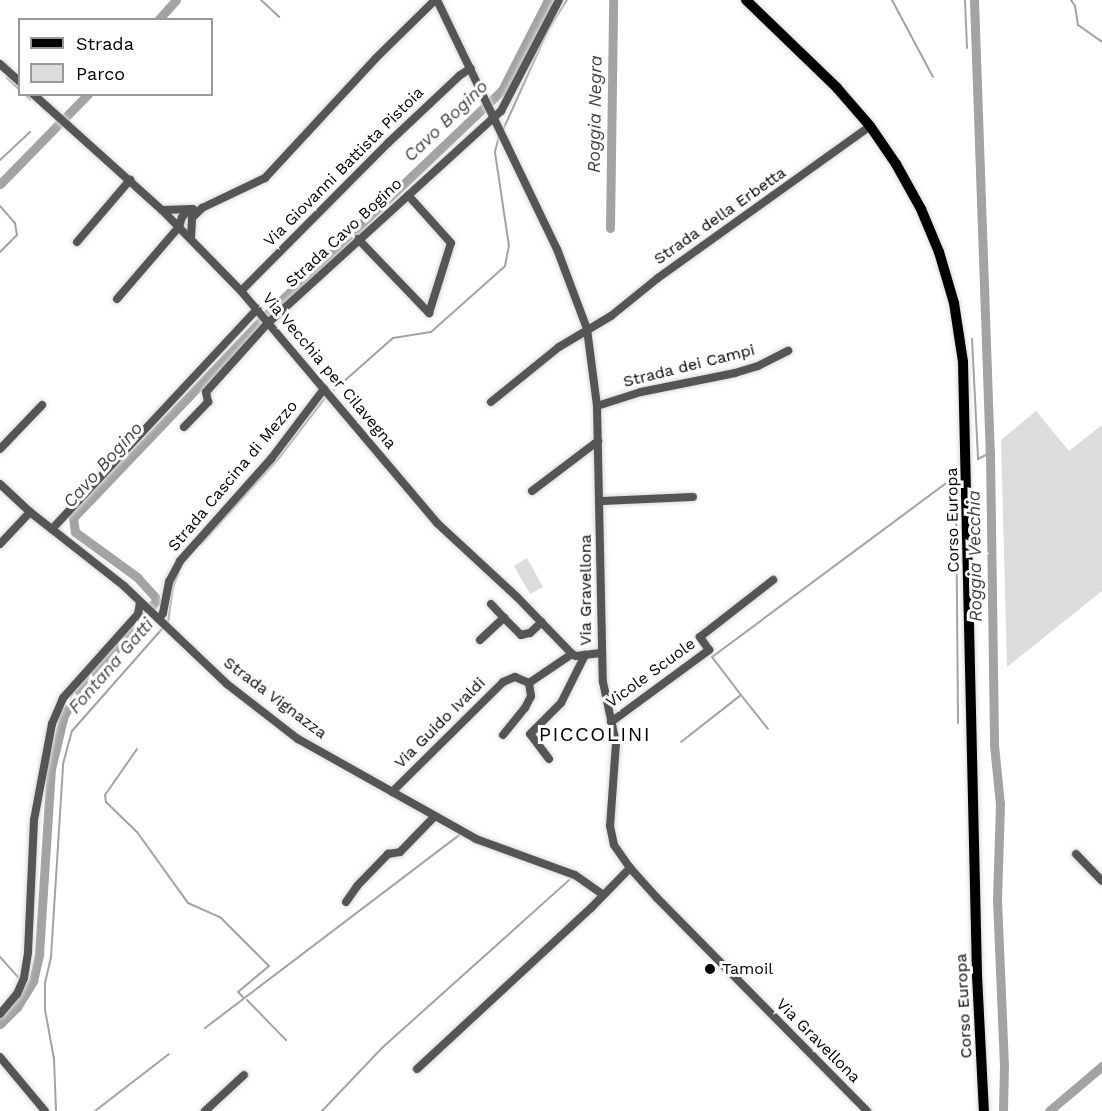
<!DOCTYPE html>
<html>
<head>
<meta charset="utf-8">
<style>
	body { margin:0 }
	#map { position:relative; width:1102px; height:1111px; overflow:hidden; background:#fff; font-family:"Work Sans",sans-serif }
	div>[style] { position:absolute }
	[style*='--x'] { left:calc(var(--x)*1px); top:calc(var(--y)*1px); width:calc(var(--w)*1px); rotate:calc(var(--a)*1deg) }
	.green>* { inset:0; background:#dcdcdc }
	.stream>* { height:2px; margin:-1px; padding:0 1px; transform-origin:1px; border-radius:1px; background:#a3a3a3 }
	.canal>* { height:9px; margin:-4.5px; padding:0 4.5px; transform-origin:4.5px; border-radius:4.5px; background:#a3a3a3 }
	.roads { filter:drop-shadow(0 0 2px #dbdbdb) drop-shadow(0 0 2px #dbdbdb) }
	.minor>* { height:8px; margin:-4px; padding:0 4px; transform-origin:4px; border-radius:4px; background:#555 }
	.major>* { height:10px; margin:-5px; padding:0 5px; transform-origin:5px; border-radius:5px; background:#000 }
	.dots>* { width:16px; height:16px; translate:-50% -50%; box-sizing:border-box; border:3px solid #fff; border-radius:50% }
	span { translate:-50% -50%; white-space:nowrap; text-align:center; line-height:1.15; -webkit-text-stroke:6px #fff; paint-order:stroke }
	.street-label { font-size:16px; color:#000 }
	.poi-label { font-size:16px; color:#000 }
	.left { translate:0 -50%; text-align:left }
	.water-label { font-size:18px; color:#444; font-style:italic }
	.quarter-label { font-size:20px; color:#000; letter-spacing:1.5px }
	.legend { position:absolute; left:18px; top:18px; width:195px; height:78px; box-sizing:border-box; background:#fff; border:2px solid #999; margin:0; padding:8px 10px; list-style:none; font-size:18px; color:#000 }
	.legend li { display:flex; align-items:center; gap:12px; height:30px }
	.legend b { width:30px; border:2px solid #999 }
</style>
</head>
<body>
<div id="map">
	<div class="green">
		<div style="clip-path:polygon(1036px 411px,1069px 451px,1102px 425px,1102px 591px,1007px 667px,1001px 440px)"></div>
		<div style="clip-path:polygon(527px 558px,543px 587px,530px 594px,514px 566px)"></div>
	</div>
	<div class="stream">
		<div style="--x:261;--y:0;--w:25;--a:43"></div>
		<div style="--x:892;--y:0;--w:87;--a:62"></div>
		<div style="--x:965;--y:0;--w:48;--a:87.6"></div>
		<div style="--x:1071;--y:0;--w:7;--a:56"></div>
		<div style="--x:1075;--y:6;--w:19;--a:81"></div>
		<div style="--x:1078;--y:25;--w:29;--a:35"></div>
		<div style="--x:7;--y:78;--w:18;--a:43"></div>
		<div style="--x:25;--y:94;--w:7;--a:45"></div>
		<div style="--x:502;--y:132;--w:112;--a:-65.7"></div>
		<div style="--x:548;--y:30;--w:36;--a:-58"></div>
		<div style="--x:0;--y:160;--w:41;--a:-43"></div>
		<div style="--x:0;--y:206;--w:23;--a:49"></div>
		<div style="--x:15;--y:223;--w:12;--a:81"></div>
		<div style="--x:17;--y:235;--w:24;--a:135"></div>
		<div style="--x:972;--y:339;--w:120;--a:87.1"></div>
		<div style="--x:978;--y:459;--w:13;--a:-27"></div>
		<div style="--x:334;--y:390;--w:79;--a:-41.4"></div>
		<div style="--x:393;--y:338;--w:38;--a:-9"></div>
		<div style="--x:431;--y:332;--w:99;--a:-41.7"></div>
		<div style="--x:505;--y:266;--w:20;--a:-79"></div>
		<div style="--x:509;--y:246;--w:95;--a:-98.5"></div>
		<div style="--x:495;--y:152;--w:16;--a:-76"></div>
		<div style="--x:956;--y:481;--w:7;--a:-74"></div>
		<div style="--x:956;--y:489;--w:234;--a:89.5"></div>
		<div style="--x:201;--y:544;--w:116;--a:-47.8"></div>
		<div style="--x:279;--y:458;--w:76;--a:-52.5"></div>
		<div style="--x:741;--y:695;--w:43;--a:51.5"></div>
		<div style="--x:681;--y:742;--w:76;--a:-38.1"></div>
		<div style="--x:741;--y:695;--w:48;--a:-127.3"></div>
		<div style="--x:712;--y:657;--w:307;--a:-36.6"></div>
		<div style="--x:137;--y:749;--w:56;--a:124.8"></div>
		<div style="--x:105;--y:795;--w:7;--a:82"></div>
		<div style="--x:106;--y:802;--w:43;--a:44.1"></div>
		<div style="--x:137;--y:832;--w:87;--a:54.3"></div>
		<div style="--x:188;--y:903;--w:36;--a:24"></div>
		<div style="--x:221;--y:918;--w:68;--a:45"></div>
		<div style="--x:269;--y:966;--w:40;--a:140"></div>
		<div style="--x:238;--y:992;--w:7;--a:45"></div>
		<div style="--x:0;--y:957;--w:28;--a:48"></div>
		<div style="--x:247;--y:1000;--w:56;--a:45.7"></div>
		<div style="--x:205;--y:1028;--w:319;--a:-37.2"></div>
		<div style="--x:56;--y:1111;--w:52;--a:-92.2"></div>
		<div style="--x:54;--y:1059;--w:50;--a:-100.4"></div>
		<div style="--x:45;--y:1010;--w:27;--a:-90"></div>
		<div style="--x:45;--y:983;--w:27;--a:-77"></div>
		<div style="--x:51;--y:957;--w:193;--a:-86.4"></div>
		<div style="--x:63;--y:764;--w:34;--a:-75"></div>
		<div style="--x:72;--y:731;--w:145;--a:-48.6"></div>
		<div style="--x:168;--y:622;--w:35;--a:-82"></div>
		<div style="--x:173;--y:587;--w:16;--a:-68"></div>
		<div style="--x:95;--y:1111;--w:93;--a:-37.6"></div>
		<div style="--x:322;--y:1111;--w:88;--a:-46.4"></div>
		<div style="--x:383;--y:1047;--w:251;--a:-41.9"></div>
	</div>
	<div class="canal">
		<div style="--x:974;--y:0;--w:453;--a:88"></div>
		<div style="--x:990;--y:453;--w:292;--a:89.2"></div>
		<div style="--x:994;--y:745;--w:59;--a:84.2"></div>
		<div style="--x:1000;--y:804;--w:95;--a:91.8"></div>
		<div style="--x:997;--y:899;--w:165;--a:87.6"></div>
		<div style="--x:1004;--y:1064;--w:47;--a:91.2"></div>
		<div style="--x:158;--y:20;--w:27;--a:-48"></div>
		<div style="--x:0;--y:184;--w:126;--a:-45.6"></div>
		<div style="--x:610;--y:228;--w:228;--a:-89.2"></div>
		<div style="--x:0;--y:1024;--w:24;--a:-45"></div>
		<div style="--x:17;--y:1007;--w:31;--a:-58"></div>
		<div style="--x:33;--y:981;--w:28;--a:-77"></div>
		<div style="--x:39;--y:954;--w:185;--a:-86.3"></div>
		<div style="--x:51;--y:769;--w:56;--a:-76.5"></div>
		<div style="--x:64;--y:715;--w:19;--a:-58"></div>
		<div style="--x:74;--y:699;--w:128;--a:-50.1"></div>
		<div style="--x:156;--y:601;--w:4;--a:-104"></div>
		<div style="--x:155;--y:597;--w:27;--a:-132"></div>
		<div style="--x:137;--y:577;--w:77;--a:-144"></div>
		<div style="--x:75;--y:532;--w:14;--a:-98"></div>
		<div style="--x:73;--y:518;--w:283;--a:-46.4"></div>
		<div style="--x:268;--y:313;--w:323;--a:-43.6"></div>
		<div style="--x:502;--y:90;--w:101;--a:-62.9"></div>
		<div style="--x:1049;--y:1111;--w:70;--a:-40.3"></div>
	</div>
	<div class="roads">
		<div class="minor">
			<div style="--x:437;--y:0;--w:276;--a:64.3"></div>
			<div style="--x:557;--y:249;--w:85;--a:69.4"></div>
			<div style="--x:587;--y:329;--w:78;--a:82.6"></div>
			<div style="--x:597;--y:406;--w:276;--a:88.8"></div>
			<div style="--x:603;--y:682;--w:62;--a:78"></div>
			<div style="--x:616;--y:743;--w:83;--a:94.1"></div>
			<div style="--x:610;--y:826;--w:19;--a:78"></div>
			<div style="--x:614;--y:845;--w:28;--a:55"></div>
			<div style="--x:630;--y:868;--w:40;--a:48"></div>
			<div style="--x:657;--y:898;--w:299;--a:45.4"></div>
			<div style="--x:0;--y:64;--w:27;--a:42"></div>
			<div style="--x:33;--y:94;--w:173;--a:42"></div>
			<div style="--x:162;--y:210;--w:113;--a:45.7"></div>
			<div style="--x:241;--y:291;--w:304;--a:49.8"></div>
			<div style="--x:437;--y:523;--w:109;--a:42.8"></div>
			<div style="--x:517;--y:597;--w:79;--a:46"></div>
			<div style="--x:572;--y:654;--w:4;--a:27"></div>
			<div style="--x:576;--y:656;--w:25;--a:-7"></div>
			<div style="--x:162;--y:210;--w:31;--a:-2"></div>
			<div style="--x:191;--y:238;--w:20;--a:-87"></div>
			<div style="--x:192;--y:218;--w:14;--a:-45"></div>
			<div style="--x:202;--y:208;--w:70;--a:-25.5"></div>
			<div style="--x:265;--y:178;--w:163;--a:-47.2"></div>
			<div style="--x:376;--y:58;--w:83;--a:-44.5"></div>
			<div style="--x:358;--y:239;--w:103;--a:46.2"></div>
			<div style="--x:429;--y:313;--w:73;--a:-72.6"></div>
			<div style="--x:451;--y:243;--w:64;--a:-131.9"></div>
			<div style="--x:77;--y:242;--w:82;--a:-49.5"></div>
			<div style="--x:241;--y:291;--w:209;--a:-45.2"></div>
			<div style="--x:388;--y:143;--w:98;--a:-43.3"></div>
			<div style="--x:459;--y:76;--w:14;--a:-34"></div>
			<div style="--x:117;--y:299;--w:95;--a:-49.3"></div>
			<div style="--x:179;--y:227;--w:10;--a:-73"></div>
			<div style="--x:182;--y:217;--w:11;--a:-45"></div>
			<div style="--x:491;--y:402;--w:87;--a:-39"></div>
			<div style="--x:559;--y:347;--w:61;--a:-30.8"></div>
			<div style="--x:611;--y:316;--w:60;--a:-39"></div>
			<div style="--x:658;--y:278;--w:261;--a:-35.6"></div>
			<div style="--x:597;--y:406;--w:46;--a:-17.7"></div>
			<div style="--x:641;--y:392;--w:96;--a:-11.4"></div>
			<div style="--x:735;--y:373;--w:24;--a:-17"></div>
			<div style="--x:758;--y:366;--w:34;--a:-27"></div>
			<div style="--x:184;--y:427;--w:35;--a:-46"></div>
			<div style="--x:208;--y:402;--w:10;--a:-101"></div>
			<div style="--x:206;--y:392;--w:93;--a:-48.1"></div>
			<div style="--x:268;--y:323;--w:315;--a:-42.3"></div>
			<div style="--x:501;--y:111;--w:125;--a:-62.4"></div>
			<div style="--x:0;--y:449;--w:61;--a:-46.3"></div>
			<div style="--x:0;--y:484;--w:41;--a:43"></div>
			<div style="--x:30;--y:512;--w:120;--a:38.2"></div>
			<div style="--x:124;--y:586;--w:142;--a:43.6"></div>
			<div style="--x:227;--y:684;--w:90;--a:37.8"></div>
			<div style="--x:298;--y:739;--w:204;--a:29.3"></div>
			<div style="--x:476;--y:839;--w:105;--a:20"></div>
			<div style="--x:575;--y:875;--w:33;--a:35"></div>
			<div style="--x:532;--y:491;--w:83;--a:-37.1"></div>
			<div style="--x:601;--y:501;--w:92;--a:-2.5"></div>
			<div style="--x:52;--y:529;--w:301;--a:-47"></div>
			<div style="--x:0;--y:544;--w:44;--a:-46.8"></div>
			<div style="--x:491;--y:604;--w:19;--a:47"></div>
			<div style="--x:159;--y:619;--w:7;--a:-56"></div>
			<div style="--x:163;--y:613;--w:32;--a:-79"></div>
			<div style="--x:169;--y:582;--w:24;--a:-62"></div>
			<div style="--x:180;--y:561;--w:137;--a:-48.3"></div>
			<div style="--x:271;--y:459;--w:88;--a:-52.9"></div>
			<div style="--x:480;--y:640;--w:33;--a:-43"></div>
			<div style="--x:504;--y:618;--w:24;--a:45"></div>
			<div style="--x:521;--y:635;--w:9;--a:-13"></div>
			<div style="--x:530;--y:633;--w:16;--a:-43"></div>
			<div style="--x:611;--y:722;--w:122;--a:-36.3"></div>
			<div style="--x:709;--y:650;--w:16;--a:-125"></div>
			<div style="--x:700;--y:637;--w:93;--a:-38"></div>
			<div style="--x:503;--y:735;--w:35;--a:-51"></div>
			<div style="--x:525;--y:708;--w:13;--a:-63"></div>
			<div style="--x:531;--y:696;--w:13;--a:-99"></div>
			<div style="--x:549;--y:759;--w:31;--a:-127"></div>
			<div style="--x:530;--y:734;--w:44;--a:-45"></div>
			<div style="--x:561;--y:703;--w:54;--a:-63.4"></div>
			<div style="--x:392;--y:792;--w:156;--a:-44.7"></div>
			<div style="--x:503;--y:682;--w:13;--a:-23"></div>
			<div style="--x:515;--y:677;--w:15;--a:23"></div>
			<div style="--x:529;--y:683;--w:52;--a:-34"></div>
			<div style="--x:1076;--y:854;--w:37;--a:46"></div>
			<div style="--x:346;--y:902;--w:19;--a:-55"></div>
			<div style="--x:357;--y:886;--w:45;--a:-45.9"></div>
			<div style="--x:388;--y:854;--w:12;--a:-9"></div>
			<div style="--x:400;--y:852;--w:50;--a:-45.8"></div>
			<div style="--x:0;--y:1014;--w:26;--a:-50"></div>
			<div style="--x:17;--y:994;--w:17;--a:-66"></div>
			<div style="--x:24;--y:978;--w:26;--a:-81"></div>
			<div style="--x:28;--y:952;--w:132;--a:-87.4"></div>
			<div style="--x:34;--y:820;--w:98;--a:-79.4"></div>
			<div style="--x:52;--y:724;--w:28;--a:-67"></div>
			<div style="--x:63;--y:698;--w:113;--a:-48.2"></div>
			<div style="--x:138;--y:614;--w:11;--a:-80"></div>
			<div style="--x:0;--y:1057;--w:70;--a:50.2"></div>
			<div style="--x:417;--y:1069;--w:237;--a:-42.8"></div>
			<div style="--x:591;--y:908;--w:56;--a:-45.7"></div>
			<div style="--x:205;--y:1111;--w:53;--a:-42.7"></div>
		</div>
		<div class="major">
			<div style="--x:746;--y:0;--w:127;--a:44"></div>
			<div style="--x:837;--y:88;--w:50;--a:49"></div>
			<div style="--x:870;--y:126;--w:46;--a:55.6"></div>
			<div style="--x:896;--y:164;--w:51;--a:60.9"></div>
			<div style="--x:921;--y:209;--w:47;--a:67.3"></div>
			<div style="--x:939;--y:252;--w:53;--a:73.6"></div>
			<div style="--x:954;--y:303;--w:60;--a:81.3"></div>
			<div style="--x:963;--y:362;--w:613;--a:88.69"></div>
			<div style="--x:977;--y:975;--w:136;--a:87.1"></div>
		</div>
	</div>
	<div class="dots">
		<div style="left:710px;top:969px;background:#000"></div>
	</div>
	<div class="street-label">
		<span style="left:344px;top:167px;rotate:-45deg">Via Giovanni Battista Pistoia</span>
		<span style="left:720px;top:216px;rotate:-35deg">Strada della Erbetta</span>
		<span style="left:344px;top:233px;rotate:-43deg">Strada Cavo Bogino</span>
		<span style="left:689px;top:366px;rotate:-14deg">Strada dei Campi</span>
		<span style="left:329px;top:371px;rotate:50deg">Via Vecchia per Cilavegna</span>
		<span style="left:233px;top:476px;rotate:-50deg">Strada Cascina di Mezzo</span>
		<span style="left:953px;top:520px;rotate:-91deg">Corso Europa</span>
		<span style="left:586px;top:590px;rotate:-90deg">Via Gravellona</span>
		<span style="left:651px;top:673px;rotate:-36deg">Vicole Scuole</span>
		<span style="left:275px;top:698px;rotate:37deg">Strada Vignazza</span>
		<span style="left:440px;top:723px;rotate:-45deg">Via Guido Ivaldi</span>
		<span style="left:964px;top:1006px;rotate:-93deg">Corso Europa</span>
		<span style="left:818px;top:1041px;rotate:45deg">Via Gravellona</span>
	</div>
	<div class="poi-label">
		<span class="left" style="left:722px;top:969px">Tamoil</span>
	</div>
	<div class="water-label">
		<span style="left:595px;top:114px;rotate:-89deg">Roggia Negra</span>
		<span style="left:446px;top:121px;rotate:-44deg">Cavo Bogino</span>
		<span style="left:103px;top:465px;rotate:-48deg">Cavo Bogino</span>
		<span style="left:975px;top:556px;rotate:-91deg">Roggia Vecchia</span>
		<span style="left:111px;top:666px;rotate:-49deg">Fontana Gatti</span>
	</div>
	<div class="quarter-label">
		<span style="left:595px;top:734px">PICCOLINI</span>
	</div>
	<ul class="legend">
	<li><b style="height:8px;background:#000"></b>Strada</li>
	<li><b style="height:16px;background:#dcdcdc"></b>Parco</li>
	</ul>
</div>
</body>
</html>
